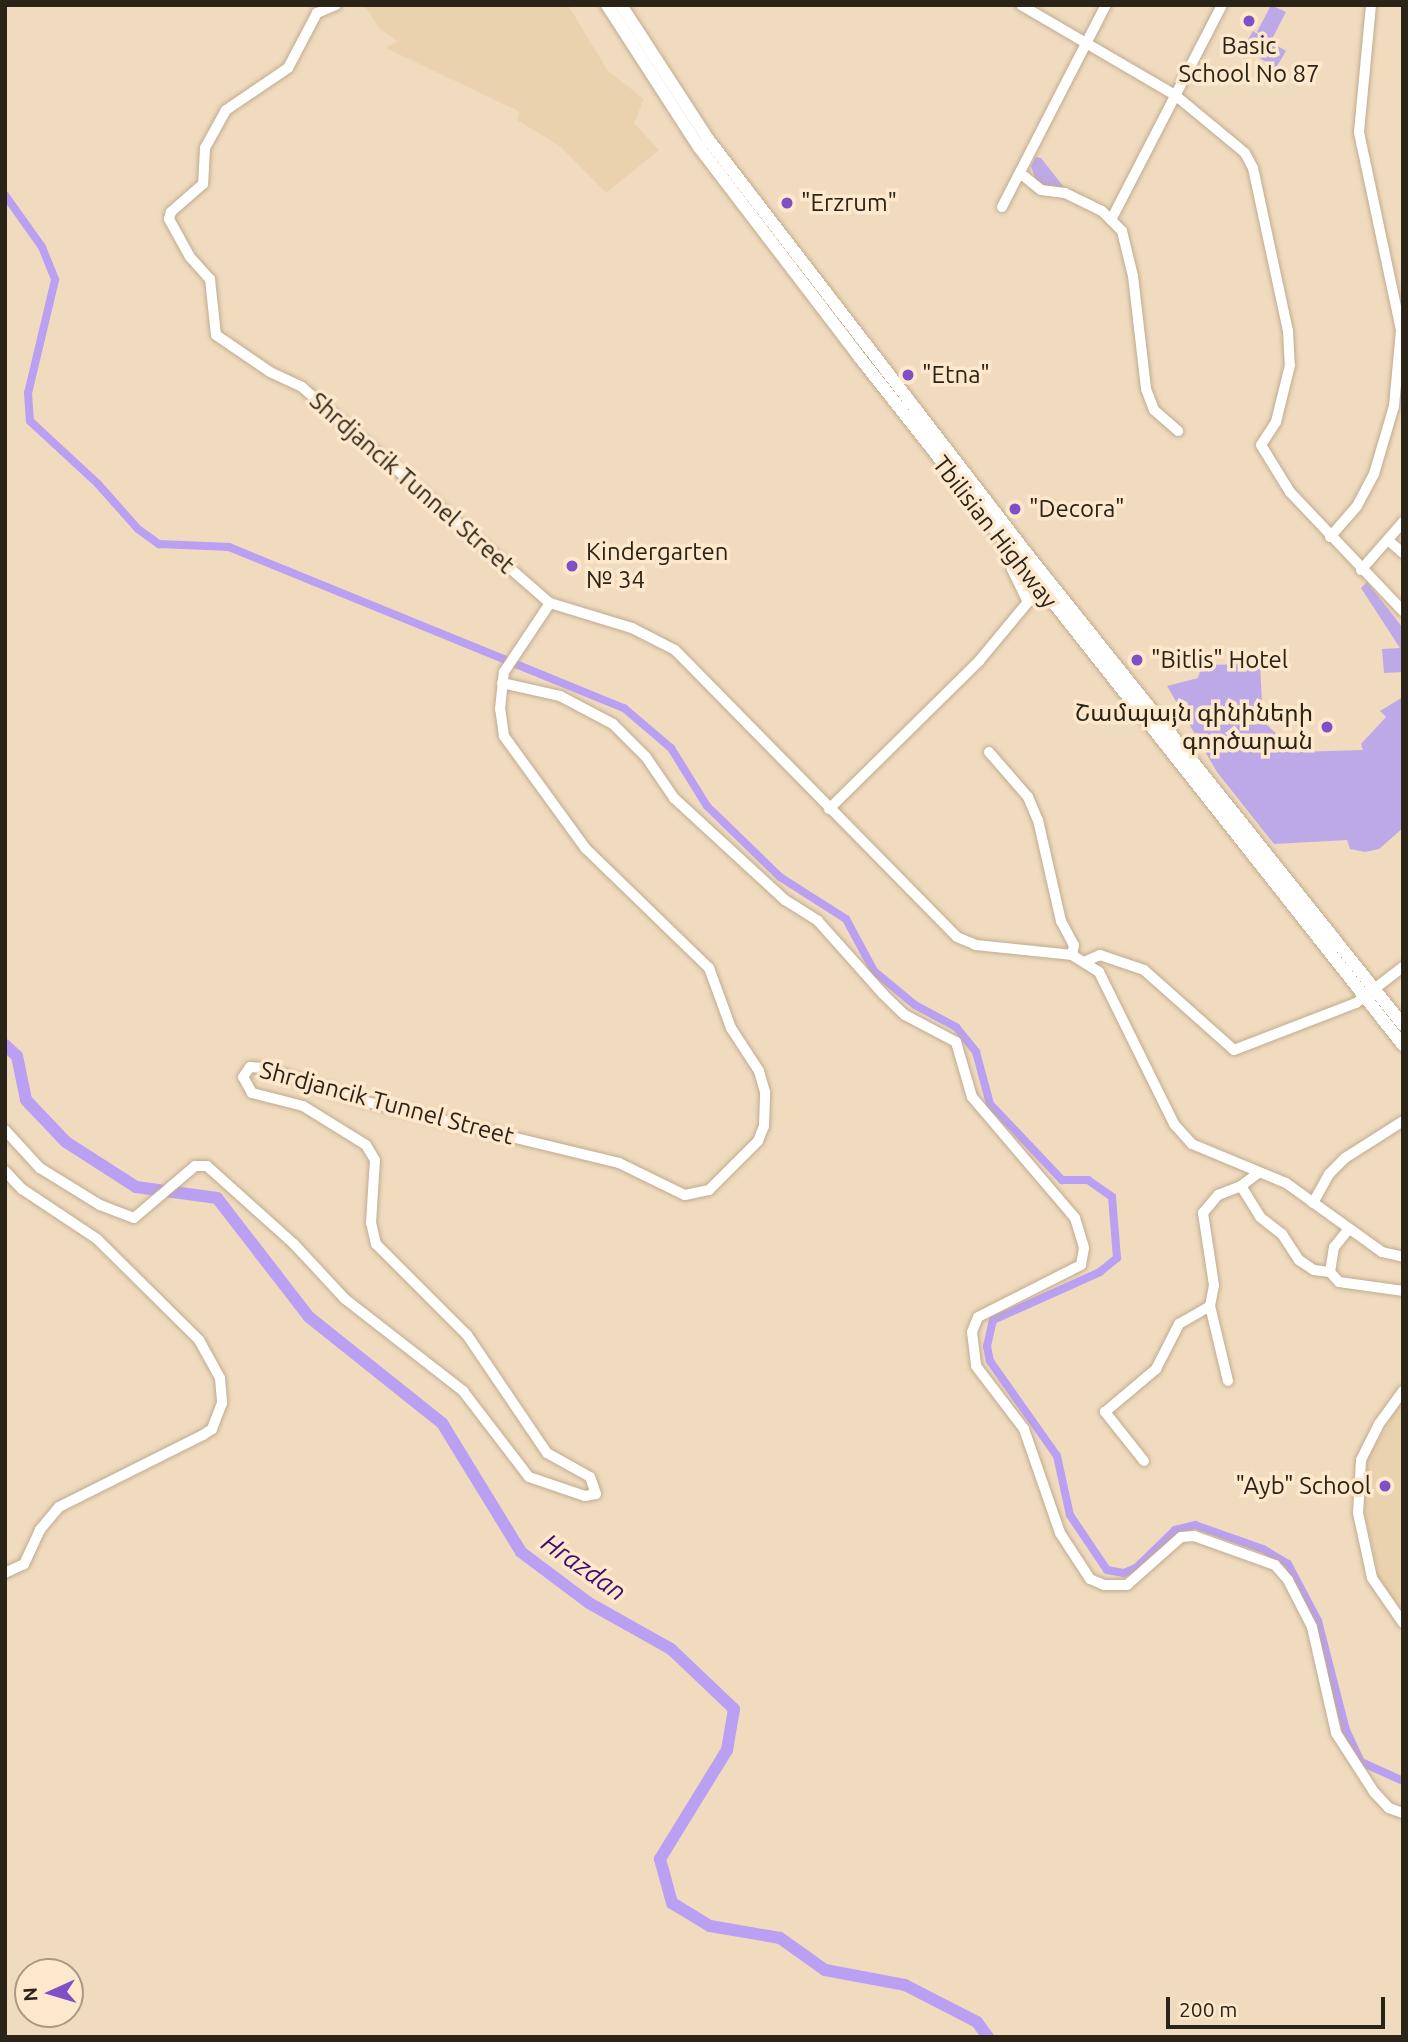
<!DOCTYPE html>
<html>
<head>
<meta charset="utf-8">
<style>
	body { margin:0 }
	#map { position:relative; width:1408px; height:2042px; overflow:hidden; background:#f0dbbe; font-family:Ubuntu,"Noto Sans Armenian",sans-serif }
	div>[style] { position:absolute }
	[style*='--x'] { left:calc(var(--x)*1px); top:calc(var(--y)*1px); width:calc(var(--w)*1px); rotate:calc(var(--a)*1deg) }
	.built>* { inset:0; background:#ebd2ae }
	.green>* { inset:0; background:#bda9e7 }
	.canal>* { height:8px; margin:-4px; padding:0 4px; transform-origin:4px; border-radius:4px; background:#ba9ff2 }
	.river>* { height:12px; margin:-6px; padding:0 6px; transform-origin:6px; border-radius:6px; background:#ba9ff2 }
	.roads { filter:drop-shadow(0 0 2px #c0ab8f) drop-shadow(0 0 2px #c0ab8f) }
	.minor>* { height:10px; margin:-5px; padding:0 5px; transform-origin:5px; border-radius:5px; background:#fff }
	.major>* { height:12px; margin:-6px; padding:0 6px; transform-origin:6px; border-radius:6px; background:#fff }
	.dots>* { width:19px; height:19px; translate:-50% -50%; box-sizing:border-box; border:4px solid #fde8cb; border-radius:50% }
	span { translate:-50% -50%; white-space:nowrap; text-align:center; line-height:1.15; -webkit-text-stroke:7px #fde8cb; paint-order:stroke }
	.poi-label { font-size:24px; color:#2a2318 }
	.left { translate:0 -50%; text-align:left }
	.right { translate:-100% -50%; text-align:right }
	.street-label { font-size:24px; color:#2a2318 }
	.water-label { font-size:26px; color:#3d0d6f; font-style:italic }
	.frame { position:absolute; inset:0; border:7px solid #2a2318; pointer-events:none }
	.north { position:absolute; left:14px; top:1958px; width:70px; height:70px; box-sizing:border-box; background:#fde8cb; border:2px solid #a99983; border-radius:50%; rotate:266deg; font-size:19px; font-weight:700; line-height:28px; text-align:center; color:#2a2318 }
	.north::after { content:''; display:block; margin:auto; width:24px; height:32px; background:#7f4fc7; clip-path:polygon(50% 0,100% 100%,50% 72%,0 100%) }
	.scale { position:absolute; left:1166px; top:1997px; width:219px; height:32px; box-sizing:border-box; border:4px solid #2a2318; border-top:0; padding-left:9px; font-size:21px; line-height:24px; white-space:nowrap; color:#2a2318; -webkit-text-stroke:5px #fde8cb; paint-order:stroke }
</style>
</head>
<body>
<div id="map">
	<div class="built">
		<div style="clip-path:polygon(364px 5px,568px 5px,608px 71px,644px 99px,634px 123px,659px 150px,606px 193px,561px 147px,517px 120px,520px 112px,386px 48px,397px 41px,379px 28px)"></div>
		<div style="clip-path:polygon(1403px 1399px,1403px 1612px,1379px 1578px,1365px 1513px,1367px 1460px)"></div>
	</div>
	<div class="green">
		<div style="clip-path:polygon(1271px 5px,1286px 12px,1272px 39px,1257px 32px)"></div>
		<div style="clip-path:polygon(1253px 31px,1286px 51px,1276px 68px,1243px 48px)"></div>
		<div style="clip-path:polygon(1036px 157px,1041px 158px,1067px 191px,1047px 188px,1036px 181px,1031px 166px)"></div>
		<div style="clip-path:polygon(1367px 582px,1403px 628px,1403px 672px,1384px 673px,1382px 649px,1400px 648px,1361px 588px)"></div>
		<div style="clip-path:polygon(1260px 664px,1263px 721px,1295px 752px,1363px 750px,1361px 744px,1386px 717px,1380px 711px,1403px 697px,1403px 828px,1379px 849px,1365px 852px,1350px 849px,1347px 840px,1274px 844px,1217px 772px,1167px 686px,1198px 678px,1202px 665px)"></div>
	</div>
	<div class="canal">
		<div style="--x:5;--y:195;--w:64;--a:54.6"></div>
		<div style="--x:42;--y:247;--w:35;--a:68"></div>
		<div style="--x:55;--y:280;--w:116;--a:103.4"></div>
		<div style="--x:28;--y:393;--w:28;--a:86"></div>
		<div style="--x:30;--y:421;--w:93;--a:42.8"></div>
		<div style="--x:98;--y:484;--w:60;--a:48.4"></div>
		<div style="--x:138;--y:529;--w:26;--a:36"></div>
		<div style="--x:159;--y:544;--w:70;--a:2.5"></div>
		<div style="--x:229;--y:547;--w:427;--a:22.2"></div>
		<div style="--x:624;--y:708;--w:62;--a:40.4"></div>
		<div style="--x:671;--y:748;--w:68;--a:58.2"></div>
		<div style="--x:707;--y:806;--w:102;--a:44.2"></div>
		<div style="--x:780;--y:877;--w:78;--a:32.5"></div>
		<div style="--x:846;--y:919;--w:59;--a:61.7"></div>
		<div style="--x:874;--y:971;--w:53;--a:39.7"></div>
		<div style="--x:915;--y:1005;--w:47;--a:28.2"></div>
		<div style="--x:956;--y:1027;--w:32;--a:51"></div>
		<div style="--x:976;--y:1052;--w:54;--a:74.9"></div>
		<div style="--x:990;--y:1104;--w:105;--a:46.5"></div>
		<div style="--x:1062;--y:1180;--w:26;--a:0"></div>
		<div style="--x:1088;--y:1180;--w:29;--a:35"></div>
		<div style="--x:1112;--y:1197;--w:61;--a:85.3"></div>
		<div style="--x:1117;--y:1258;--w:22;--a:141"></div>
		<div style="--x:1100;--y:1272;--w:117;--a:155.8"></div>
		<div style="--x:993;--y:1320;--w:27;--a:103"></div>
		<div style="--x:987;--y:1346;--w:15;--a:79"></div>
		<div style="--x:990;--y:1361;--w:116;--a:54.8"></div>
		<div style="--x:1057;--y:1456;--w:60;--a:77.6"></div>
		<div style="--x:1070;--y:1515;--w:66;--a:56.1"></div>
		<div style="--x:1107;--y:1570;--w:17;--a:10"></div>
		<div style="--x:1124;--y:1573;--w:13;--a:-23"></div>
		<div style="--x:1136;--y:1568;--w:54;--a:-44.3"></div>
		<div style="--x:1175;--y:1530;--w:21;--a:-14"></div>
		<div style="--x:1195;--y:1525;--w:72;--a:19.4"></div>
		<div style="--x:1263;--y:1549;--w:29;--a:31"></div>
		<div style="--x:1288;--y:1564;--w:64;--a:62.2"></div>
		<div style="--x:1318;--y:1621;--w:113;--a:75.6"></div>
		<div style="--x:1346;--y:1730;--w:35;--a:65"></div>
		<div style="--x:1361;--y:1762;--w:46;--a:24.3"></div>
	</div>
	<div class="river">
		<div style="--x:5;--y:1045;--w:16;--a:43"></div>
		<div style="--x:17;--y:1056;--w:45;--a:78.4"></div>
		<div style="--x:26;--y:1100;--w:58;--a:46.4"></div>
		<div style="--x:66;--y:1142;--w:83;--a:32.7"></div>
		<div style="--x:136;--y:1187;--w:82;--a:7.7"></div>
		<div style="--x:217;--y:1198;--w:150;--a:52.3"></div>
		<div style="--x:309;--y:1317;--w:170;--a:38.6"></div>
		<div style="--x:442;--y:1423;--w:151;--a:58.5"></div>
		<div style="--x:521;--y:1552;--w:85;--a:36.9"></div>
		<div style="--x:589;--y:1603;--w:94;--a:29.3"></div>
		<div style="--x:671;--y:1649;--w:87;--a:43.6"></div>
		<div style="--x:734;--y:1709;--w:42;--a:99.7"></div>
		<div style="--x:727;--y:1750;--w:128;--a:121.6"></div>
		<div style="--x:660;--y:1859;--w:46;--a:74.7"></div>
		<div style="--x:672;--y:1903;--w:44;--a:31.2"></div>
		<div style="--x:710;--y:1926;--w:71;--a:9.7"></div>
		<div style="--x:780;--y:1938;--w:55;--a:35.4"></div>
		<div style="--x:825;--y:1970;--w:81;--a:10.6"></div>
		<div style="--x:905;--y:1985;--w:81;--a:27.2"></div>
		<div style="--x:977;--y:2022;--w:19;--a:54"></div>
	</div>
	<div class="roads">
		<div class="minor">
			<div style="--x:336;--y:5;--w:21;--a:157"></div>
			<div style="--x:317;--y:13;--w:62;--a:117.8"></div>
			<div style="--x:288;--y:68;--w:75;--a:145.9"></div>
			<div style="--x:226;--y:110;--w:43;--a:118.9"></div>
			<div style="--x:205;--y:148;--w:36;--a:93"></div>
			<div style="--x:203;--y:184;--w:43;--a:138.8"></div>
			<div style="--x:171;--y:212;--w:7;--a:106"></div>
			<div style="--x:169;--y:219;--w:43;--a:61.1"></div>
			<div style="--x:190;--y:257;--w:30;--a:48"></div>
			<div style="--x:210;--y:279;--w:56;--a:83.9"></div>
			<div style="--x:216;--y:335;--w:65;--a:34.4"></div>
			<div style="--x:270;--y:372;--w:35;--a:25"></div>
			<div style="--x:302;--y:387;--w:329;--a:41.1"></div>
			<div style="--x:550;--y:603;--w:86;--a:17"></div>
			<div style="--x:632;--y:628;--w:48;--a:27.1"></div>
			<div style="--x:675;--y:650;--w:402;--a:45.5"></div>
			<div style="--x:957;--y:937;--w:21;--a:23"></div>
			<div style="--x:976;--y:945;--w:97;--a:5.9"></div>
			<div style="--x:1072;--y:955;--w:32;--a:32"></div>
			<div style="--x:1099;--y:972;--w:169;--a:63.7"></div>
			<div style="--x:1174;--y:1124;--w:27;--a:48"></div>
			<div style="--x:1192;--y:1144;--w:102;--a:22.5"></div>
			<div style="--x:1286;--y:1183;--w:118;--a:35.7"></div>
			<div style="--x:1382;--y:1252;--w:22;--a:13"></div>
			<div style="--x:1021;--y:5;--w:178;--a:30.3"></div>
			<div style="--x:1175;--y:95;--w:91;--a:39.6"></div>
			<div style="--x:1245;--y:153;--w:17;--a:62"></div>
			<div style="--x:1253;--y:168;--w:167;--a:77.9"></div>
			<div style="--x:1288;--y:331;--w:34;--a:87"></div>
			<div style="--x:1290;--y:365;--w:59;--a:103.8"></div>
			<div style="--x:1276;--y:422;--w:27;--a:123"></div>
			<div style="--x:1261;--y:445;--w:55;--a:58.3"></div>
			<div style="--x:1290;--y:492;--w:164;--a:46.5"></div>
			<div style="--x:1020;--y:173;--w:27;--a:39"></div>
			<div style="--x:1041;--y:190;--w:24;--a:7"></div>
			<div style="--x:1065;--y:193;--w:41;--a:25.9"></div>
			<div style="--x:1102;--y:211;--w:28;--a:45"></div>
			<div style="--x:1122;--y:231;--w:46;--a:76.3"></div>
			<div style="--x:1133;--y:276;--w:114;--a:83.4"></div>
			<div style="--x:1146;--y:389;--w:22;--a:69"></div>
			<div style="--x:1154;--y:410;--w:32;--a:41"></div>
			<div style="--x:1002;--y:207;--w:227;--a:-62.8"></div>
			<div style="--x:1111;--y:220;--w:242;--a:-62.7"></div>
			<div style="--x:1330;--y:537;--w:41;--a:-48.9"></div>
			<div style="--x:1357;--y:506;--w:36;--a:-62"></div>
			<div style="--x:1374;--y:474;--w:71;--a:-73.6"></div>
			<div style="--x:1394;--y:406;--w:76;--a:-84.7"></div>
			<div style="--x:1401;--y:330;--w:202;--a:-102"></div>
			<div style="--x:1359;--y:132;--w:128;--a:-84.6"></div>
			<div style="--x:1389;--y:541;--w:18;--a:41"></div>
			<div style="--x:1361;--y:570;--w:64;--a:-48.8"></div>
			<div style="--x:502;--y:683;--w:59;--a:12.6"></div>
			<div style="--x:560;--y:696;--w:60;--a:27.8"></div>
			<div style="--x:613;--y:724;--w:47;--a:45"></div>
			<div style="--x:646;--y:757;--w:50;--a:55.7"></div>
			<div style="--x:674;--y:798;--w:151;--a:42.6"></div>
			<div style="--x:785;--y:900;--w:39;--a:32"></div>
			<div style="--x:818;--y:921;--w:98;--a:48.3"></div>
			<div style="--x:883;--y:994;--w:30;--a:44"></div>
			<div style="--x:905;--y:1015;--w:58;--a:27.9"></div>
			<div style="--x:956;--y:1042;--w:57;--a:73.8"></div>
			<div style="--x:972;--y:1097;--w:159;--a:49.6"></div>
			<div style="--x:1075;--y:1218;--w:31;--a:73"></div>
			<div style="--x:1084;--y:1248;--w:17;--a:100"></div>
			<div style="--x:1081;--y:1265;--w:115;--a:153.2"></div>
			<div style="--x:978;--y:1317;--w:16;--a:112"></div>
			<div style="--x:972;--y:1332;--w:34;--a:83"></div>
			<div style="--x:976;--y:1366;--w:79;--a:52.7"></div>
			<div style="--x:1024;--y:1429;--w:110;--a:70.9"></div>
			<div style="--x:1060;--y:1533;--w:55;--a:56.9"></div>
			<div style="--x:1090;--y:1579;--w:15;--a:23"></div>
			<div style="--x:1104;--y:1585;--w:23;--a:0"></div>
			<div style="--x:1127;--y:1585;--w:72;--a:-41.6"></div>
			<div style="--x:1181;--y:1537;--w:13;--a:-4"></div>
			<div style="--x:1194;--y:1536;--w:86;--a:19.7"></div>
			<div style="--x:1275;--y:1565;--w:20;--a:49"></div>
			<div style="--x:1288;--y:1580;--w:53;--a:62.9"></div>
			<div style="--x:1312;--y:1627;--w:109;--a:77.2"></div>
			<div style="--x:1336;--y:1733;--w:70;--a:57.2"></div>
			<div style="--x:1374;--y:1792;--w:22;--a:47"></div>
			<div style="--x:1389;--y:1808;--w:15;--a:20"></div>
			<div style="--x:989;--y:752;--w:60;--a:49.1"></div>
			<div style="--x:1028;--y:797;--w:25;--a:67"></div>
			<div style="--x:1038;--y:820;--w:104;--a:77.2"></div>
			<div style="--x:1061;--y:921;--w:27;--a:62"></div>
			<div style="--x:1074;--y:945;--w:10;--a:101"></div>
			<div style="--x:829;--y:809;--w:211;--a:-44.6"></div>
			<div style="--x:979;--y:661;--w:77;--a:-50.3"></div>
			<div style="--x:1028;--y:602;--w:37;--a:-116"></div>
			<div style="--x:1012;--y:569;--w:8;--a:-45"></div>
			<div style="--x:1086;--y:961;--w:15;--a:-23"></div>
			<div style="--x:1100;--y:955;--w:46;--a:18.8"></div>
			<div style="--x:1144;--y:970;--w:120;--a:41.6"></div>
			<div style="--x:1234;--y:1050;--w:131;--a:-21.1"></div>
			<div style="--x:1356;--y:1003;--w:59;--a:-37.5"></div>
			<div style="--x:5;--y:1130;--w:52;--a:47.4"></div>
			<div style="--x:40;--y:1168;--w:70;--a:31.7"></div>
			<div style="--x:100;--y:1205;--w:36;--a:21"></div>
			<div style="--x:134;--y:1218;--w:80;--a:-40.4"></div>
			<div style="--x:195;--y:1166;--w:12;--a:0"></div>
			<div style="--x:207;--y:1166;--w:117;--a:41.9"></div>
			<div style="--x:294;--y:1244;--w:75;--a:47.2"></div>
			<div style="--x:345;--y:1299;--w:150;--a:37.9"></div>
			<div style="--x:463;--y:1391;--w:108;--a:52.5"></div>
			<div style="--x:529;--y:1477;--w:59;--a:18.7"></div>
			<div style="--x:585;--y:1496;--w:11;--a:-10"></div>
			<div style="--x:596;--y:1494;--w:18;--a:-109"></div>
			<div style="--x:590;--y:1477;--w:49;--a:-150.8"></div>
			<div style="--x:547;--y:1453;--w:143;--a:-124.1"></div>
			<div style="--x:467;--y:1335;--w:129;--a:-135"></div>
			<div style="--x:376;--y:1244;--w:22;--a:-103"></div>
			<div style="--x:371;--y:1223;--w:63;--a:-86.4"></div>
			<div style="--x:375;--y:1160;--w:17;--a:-121"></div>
			<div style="--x:366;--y:1145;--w:74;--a:-148.2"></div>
			<div style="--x:303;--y:1106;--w:53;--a:-165.7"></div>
			<div style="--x:252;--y:1093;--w:18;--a:-119"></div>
			<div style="--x:243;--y:1077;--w:12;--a:-55"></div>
			<div style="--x:250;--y:1067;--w:14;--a:4"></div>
			<div style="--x:264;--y:1068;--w:104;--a:18.4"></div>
			<div style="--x:363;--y:1101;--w:263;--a:13.6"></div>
			<div style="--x:619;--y:1163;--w:73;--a:25.9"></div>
			<div style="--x:685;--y:1195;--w:25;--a:-12"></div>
			<div style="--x:709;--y:1190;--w:69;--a:-45"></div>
			<div style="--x:758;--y:1141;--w:16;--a:-68"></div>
			<div style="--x:764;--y:1126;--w:34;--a:-88"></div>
			<div style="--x:765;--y:1092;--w:22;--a:-106"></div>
			<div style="--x:759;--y:1071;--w:51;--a:-123.1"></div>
			<div style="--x:731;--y:1028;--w:64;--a:-110.1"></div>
			<div style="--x:709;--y:968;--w:171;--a:-135.9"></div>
			<div style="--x:586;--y:849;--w:140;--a:-126"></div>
			<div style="--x:504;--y:736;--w:27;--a:-98"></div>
			<div style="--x:500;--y:709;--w:37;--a:-84"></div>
			<div style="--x:504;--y:672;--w:83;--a:-56.3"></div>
			<div style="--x:5;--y:1171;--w:25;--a:47"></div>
			<div style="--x:22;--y:1189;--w:90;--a:33.7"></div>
			<div style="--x:97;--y:1239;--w:144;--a:44.7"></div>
			<div style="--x:199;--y:1340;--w:43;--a:61.1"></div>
			<div style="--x:220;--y:1378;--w:25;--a:85"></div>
			<div style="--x:222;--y:1403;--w:28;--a:111"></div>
			<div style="--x:212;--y:1429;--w:11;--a:146"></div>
			<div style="--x:203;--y:1435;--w:161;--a:153.4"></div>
			<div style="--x:59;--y:1507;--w:30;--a:130"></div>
			<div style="--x:40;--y:1530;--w:38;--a:115"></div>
			<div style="--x:24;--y:1564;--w:21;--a:155"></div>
			<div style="--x:1241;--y:1186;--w:36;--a:58"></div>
			<div style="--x:1260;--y:1217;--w:28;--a:38"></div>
			<div style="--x:1282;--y:1234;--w:31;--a:57"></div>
			<div style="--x:1299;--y:1260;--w:18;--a:34"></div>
			<div style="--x:1314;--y:1270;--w:16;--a:7"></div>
			<div style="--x:1313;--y:1203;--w:33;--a:-61"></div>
			<div style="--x:1329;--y:1174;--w:23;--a:-45"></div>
			<div style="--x:1345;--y:1158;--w:69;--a:-32.5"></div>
			<div style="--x:1348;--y:1230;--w:22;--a:129"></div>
			<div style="--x:1334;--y:1247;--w:25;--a:99"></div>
			<div style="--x:1330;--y:1272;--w:13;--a:48"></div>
			<div style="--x:1339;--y:1282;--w:65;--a:8"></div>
			<div style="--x:1210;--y:1306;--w:77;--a:76.5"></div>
			<div style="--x:1403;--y:1391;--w:41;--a:126"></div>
			<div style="--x:1379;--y:1424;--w:40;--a:116.6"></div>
			<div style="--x:1361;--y:1460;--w:53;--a:93.2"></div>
			<div style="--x:1358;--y:1513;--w:66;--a:77.8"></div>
			<div style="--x:1372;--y:1578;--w:55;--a:55.4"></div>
			<div style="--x:1144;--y:1461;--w:63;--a:-128.5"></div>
			<div style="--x:1105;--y:1412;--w:67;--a:-40.1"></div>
			<div style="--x:1156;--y:1369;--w:51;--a:-62.9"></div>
			<div style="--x:1179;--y:1324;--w:36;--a:-30"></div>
			<div style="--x:1210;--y:1306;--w:21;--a:-79"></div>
			<div style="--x:1214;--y:1285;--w:73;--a:-98.7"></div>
			<div style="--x:1203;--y:1213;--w:23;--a:-50"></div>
			<div style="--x:1218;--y:1195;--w:25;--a:-21"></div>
			<div style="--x:1241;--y:1186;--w:21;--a:-37"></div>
		</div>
		<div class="major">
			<div style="--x:607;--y:5;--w:169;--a:57.1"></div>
			<div style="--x:699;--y:147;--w:260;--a:52.6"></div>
			<div style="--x:857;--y:354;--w:881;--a:51.69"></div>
			<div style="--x:621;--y:5;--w:160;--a:57"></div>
			<div style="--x:708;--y:139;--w:525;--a:52.43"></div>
			<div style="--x:1028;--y:555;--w:601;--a:51.41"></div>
		</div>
	</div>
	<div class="dots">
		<div style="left:1249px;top:21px;background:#7f4fc7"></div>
		<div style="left:787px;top:203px;background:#7f4fc7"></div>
		<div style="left:908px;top:375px;background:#7f4fc7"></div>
		<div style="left:1015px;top:509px;background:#7f4fc7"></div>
		<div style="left:572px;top:566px;background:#7f4fc7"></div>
		<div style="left:1137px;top:660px;background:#7f4fc7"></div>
		<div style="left:1327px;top:727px;background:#7f4fc7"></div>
		<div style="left:1385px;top:1486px;background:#7f4fc7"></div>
	</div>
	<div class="poi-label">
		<span style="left:1249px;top:60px">Basic<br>School No 87</span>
		<span class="left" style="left:801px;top:203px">"Erzrum"</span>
		<span class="left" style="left:922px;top:375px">"Etna"</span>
		<span class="left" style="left:1029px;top:509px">"Decora"</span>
		<span class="left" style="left:586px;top:566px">Kindergarten<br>№ 34</span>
		<span class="left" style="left:1151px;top:660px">"Bitlis" Hotel</span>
		<span class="right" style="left:1313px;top:727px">Շամպայն գինիների<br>գործարան</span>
		<span class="right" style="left:1371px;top:1486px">"Ayb" School</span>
	</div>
	<div class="street-label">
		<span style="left:412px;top:483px;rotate:41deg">Shrdjancik Tunnel Street</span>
		<span style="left:995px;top:532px;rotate:52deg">Tbilisian Highway</span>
		<span style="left:387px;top:1103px;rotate:15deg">Shrdjancik Tunnel Street</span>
	</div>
	<div class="water-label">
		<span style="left:584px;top:1567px;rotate:35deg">Hrazdan</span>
	</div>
	<div class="frame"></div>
	<div class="north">N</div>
	<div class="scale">200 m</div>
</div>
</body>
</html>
